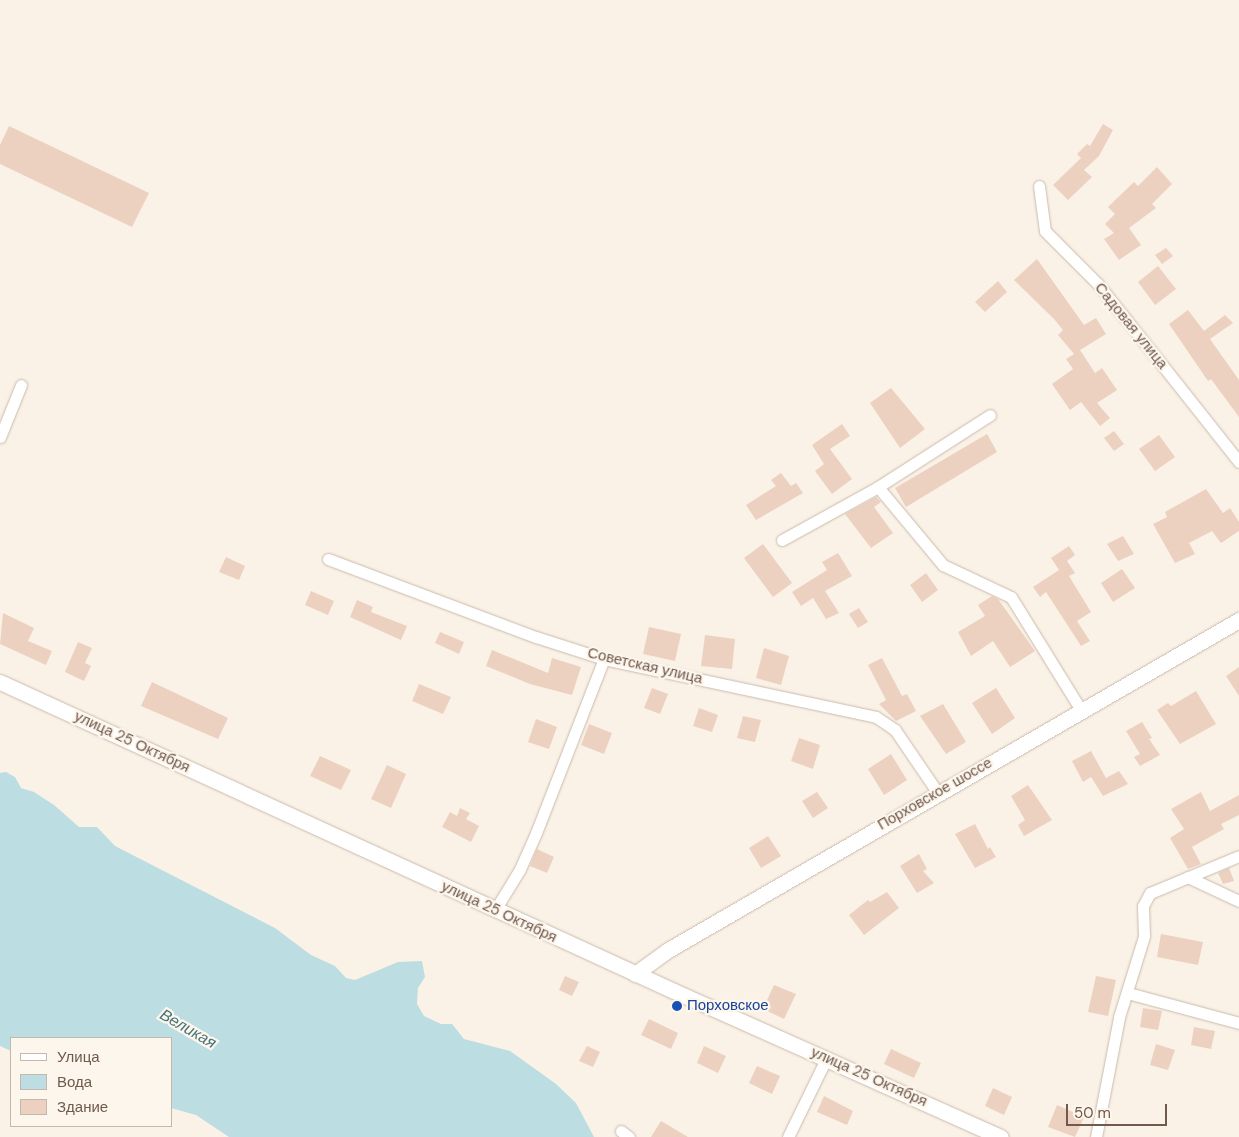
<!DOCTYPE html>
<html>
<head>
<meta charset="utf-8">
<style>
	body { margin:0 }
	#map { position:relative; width:1239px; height:1137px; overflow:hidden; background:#faf2e6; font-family:"DM Sans",sans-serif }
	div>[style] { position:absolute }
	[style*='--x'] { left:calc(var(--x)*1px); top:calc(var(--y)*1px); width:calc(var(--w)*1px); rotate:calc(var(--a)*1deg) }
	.water>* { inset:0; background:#bcdde1 }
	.building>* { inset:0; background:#ecd1c0 }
	.roads { filter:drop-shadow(0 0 1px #cab9ad) drop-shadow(0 0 1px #cab9ad) }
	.street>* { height:11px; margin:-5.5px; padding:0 5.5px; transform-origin:5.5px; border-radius:5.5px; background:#fff }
	.secondary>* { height:15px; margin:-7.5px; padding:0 7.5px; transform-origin:7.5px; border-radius:7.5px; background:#fff }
	.dots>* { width:14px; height:14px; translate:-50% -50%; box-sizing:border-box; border:2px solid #fdf6ec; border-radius:50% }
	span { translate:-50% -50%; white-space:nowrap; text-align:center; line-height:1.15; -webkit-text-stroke:4.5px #fdf6ec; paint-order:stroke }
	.street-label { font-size:15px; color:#70594d }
	.transit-label { font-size:15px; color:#164399 }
	.left { translate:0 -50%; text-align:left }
	.water-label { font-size:16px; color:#46737b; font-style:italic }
	.legend { position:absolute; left:10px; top:1037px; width:162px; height:90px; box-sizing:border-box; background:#fdf6ec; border:1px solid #c5b7ac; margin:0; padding:6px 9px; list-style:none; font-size:15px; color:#70594d }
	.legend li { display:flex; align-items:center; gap:10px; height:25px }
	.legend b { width:25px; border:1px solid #c5b7ac }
	.scale { position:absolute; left:1066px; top:1104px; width:101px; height:22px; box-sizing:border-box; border:2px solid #70594d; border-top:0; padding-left:6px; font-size:15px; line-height:18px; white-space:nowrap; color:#70594d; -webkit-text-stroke:4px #fdf6ec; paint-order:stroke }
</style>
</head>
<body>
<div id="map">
	<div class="water">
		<div style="clip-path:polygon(6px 772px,15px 777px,21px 788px,34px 792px,54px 805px,79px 827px,97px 827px,115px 846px,275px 928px,311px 955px,335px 966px,346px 978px,355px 980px,398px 962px,422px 961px,425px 977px,418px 988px,417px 1004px,424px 1016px,441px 1024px,452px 1024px,464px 1039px,510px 1051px,556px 1084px,576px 1103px,594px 1137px,229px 1137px,196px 1115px,171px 1108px,171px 1038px,11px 1038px,11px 1051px,0 1046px,0 773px)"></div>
	</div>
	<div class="building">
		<div style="clip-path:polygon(1103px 124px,1113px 130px,1099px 156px,1084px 170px,1092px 177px,1068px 200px,1053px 185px,1081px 158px,1077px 154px,1087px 144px,1090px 146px)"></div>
		<div style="clip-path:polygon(9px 126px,149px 193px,132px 227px,0 164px,0 145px)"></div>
		<div style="clip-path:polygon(1157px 167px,1172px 184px,1152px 204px,1156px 208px,1129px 228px,1141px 245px,1119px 260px,1104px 239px,1114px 233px,1105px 224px,1115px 214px,1108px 207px,1134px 182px,1138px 186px)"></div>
		<div style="clip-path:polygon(1166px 248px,1173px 256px,1162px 264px,1155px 255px)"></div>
		<div style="clip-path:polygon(1037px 259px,1084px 325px,1096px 318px,1106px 334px,1080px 350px,1095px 373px,1102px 368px,1117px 390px,1097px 403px,1110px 418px,1100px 426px,1081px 402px,1070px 410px,1052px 384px,1073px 369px,1066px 359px,1074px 354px,1058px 335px,1063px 330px,1054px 319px,1014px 280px)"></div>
		<div style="clip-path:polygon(1158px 266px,1176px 289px,1155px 305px,1138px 282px)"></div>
		<div style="clip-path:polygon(998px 281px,1007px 292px,985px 312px,975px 302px)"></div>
		<div style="clip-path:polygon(1188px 310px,1204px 331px,1225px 315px,1233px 323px,1210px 339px,1239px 380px,1239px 417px,1211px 379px,1208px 381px,1169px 324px)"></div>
		<div style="clip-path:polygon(891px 388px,925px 429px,900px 448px,870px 403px)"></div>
		<div style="clip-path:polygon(842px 424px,850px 436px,830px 449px,852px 479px,832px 494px,815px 471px,824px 464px,812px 445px)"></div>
		<div style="clip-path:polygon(1114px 431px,1124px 444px,1114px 451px,1104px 438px)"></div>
		<div style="clip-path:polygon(987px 434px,997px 452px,906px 507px,895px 488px)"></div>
		<div style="clip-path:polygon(1159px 435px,1175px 457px,1155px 471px,1139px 449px)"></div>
		<div style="clip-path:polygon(781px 473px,791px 486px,796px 483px,803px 493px,756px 520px,746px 505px,776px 486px,771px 480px)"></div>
		<div style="clip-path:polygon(1206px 489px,1223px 513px,1230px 508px,1239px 522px,1239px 531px,1221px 543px,1212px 531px,1189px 543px,1195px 554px,1175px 563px,1153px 524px,1167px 517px,1165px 512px)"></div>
		<div style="clip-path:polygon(876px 497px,881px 502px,874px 507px,893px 533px,871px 548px,845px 514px)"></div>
		<div style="clip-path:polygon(1123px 536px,1134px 554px,1118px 561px,1107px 544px)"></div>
		<div style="clip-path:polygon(763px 544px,792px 583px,773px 597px,744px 558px)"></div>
		<div style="clip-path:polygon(1069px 546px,1075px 555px,1067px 561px,1075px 573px,1069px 576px,1091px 612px,1077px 621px,1090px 641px,1081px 646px,1046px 592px,1040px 597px,1033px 587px,1059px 570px,1051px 558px)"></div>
		<div style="clip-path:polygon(838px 553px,852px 576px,825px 591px,839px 613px,826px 619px,813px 598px,801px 606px,792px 592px,827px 570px,822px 562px)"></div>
		<div style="clip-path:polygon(226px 557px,245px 566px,239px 580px,219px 572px)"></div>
		<div style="clip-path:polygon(1122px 569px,1135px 588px,1113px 602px,1101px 583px)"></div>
		<div style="clip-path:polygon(926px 573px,938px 590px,922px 602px,910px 585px)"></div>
		<div style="clip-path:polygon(311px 591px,334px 601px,328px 615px,305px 605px)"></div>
		<div style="clip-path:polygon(992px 596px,998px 599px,1035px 651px,1010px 667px,993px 641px,971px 656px,958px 632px,985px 616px,978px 605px)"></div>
		<div style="clip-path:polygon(357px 600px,373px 607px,371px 612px,407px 626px,401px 640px,350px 617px)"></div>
		<div style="clip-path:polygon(859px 608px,868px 622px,858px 628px,849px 614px)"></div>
		<div style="clip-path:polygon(3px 613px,34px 628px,28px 641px,52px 651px,46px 665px,0 644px)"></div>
		<div style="clip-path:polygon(649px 627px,681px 634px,675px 661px,643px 654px)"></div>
		<div style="clip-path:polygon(440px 632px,464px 642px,459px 654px,435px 643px)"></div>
		<div style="clip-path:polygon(705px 635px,735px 639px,732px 669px,701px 666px)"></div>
		<div style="clip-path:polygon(78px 642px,92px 648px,85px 663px,91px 666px,84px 681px,65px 672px)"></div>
		<div style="clip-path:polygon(764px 648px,789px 656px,781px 685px,756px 678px)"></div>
		<div style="clip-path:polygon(492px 650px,548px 673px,552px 658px,581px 667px,572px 695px,530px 684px,486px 666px)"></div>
		<div style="clip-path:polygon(882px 658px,902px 696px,907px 694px,916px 711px,896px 721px,879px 704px,886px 700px,868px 665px)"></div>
		<div style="clip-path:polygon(1239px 667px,1239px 696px,1226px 676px)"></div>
		<div style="clip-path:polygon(152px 682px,228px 718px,218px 739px,141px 706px)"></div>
		<div style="clip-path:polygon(419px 684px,451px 697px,443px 714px,412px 701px)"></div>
		<div style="clip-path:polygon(652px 688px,668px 694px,660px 714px,644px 708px)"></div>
		<div style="clip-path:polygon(996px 688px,1015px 718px,992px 734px,972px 703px)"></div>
		<div style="clip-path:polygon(1196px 691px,1216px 724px,1180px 744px,1157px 710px,1168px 703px,1171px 706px)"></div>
		<div style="clip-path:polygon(943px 704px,966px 742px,946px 754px,920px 716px)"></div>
		<div style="clip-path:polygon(699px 708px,718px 715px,712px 732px,693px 726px)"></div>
		<div style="clip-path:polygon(743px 716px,761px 720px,755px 742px,737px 738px)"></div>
		<div style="clip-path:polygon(536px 719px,557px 727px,549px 749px,528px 742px)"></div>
		<div style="clip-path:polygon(1142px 722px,1152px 738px,1149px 739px,1160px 755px,1140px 766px,1134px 757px,1140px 754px,1126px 731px)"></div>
		<div style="clip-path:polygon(589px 724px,612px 733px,604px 754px,581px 745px)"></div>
		<div style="clip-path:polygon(799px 738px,820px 745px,813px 769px,791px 761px)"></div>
		<div style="clip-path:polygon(1091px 751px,1106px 778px,1119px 771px,1128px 784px,1103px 796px,1091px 777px,1083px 782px,1072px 761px)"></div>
		<div style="clip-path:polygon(891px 754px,907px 780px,884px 795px,868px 769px)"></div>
		<div style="clip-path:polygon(320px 756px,351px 770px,341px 790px,310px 776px)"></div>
		<div style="clip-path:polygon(387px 765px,406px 774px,391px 808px,371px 799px)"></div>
		<div style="clip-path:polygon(1028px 785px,1052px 820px,1024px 836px,1018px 825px,1025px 820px,1011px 796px)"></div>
		<div style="clip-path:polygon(817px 792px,828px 808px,813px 818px,802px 801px)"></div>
		<div style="clip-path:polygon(1201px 792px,1210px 811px,1239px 795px,1239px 815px,1221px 824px,1224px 829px,1192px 847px,1201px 864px,1188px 869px,1170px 838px,1184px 829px,1171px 809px)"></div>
		<div style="clip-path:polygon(460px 808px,470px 813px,466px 819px,479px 826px,471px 842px,442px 827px,450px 812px,457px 816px)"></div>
		<div style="clip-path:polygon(975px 824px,988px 849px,990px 847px,996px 857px,975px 868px,955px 834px)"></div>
		<div style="clip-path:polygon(768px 836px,781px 856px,761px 868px,749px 848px)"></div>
		<div style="clip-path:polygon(537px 849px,554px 857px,547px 873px,530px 866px)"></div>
		<div style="clip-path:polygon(919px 854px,927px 869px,923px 871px,934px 883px,917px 893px,900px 866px)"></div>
		<div style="clip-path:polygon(1229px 868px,1234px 881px,1223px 884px,1218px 873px)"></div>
		<div style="clip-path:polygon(887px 892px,899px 908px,864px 935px,849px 915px,868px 900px,870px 902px)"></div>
		<div style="clip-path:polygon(1161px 934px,1203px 942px,1198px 965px,1157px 957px)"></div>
		<div style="clip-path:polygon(565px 976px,579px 982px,572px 996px,559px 990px)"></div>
		<div style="clip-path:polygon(1096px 976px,1116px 980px,1108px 1016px,1088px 1012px)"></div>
		<div style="clip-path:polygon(774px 985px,796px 994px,784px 1019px,763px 1009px)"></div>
		<div style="clip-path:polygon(1143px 1008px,1162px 1011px,1158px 1030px,1140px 1027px)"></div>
		<div style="clip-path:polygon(649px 1019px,678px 1033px,671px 1049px,641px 1035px)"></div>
		<div style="clip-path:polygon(1194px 1027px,1215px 1031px,1211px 1049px,1191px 1045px)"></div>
		<div style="clip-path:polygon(1156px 1044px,1175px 1050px,1168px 1070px,1150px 1065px)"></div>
		<div style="clip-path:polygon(587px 1046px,600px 1052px,593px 1067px,579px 1061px)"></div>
		<div style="clip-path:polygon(704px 1046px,726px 1056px,718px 1073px,697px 1063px)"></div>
		<div style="clip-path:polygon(891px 1049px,921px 1063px,914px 1078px,884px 1064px)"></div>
		<div style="clip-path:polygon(757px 1066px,780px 1076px,772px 1094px,749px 1083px)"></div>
		<div style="clip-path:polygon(993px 1088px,1012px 1097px,1004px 1115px,985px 1106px)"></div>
		<div style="clip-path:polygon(824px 1096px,853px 1111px,847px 1125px,817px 1112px)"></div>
		<div style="clip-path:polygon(1057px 1105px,1084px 1117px,1075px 1137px,1048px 1127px)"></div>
		<div style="clip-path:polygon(661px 1121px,688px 1137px,651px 1137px)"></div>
	</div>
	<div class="roads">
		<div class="street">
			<div style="--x:1039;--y:186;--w:45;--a:82.4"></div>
			<div style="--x:1045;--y:231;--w:75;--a:45"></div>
			<div style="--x:1098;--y:284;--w:227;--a:51.6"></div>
			<div style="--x:0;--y:437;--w:56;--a:-68"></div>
			<div style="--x:878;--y:487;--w:133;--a:-32.7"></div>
			<div style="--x:782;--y:540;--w:110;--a:-28.9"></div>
			<div style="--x:878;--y:487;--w:102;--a:50.2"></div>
			<div style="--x:943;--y:565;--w:75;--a:25.2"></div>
			<div style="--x:1011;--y:597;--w:133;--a:58.2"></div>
			<div style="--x:328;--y:559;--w:222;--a:20.6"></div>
			<div style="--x:536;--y:637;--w:71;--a:17.9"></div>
			<div style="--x:604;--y:659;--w:278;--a:12"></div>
			<div style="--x:876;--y:717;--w:23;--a:34"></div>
			<div style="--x:895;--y:730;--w:76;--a:55.7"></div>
			<div style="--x:1188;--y:877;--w:56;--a:25.2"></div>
			<div style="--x:495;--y:910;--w:48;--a:-58.6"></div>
			<div style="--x:520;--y:869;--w:39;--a:-66"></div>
			<div style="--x:536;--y:833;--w:187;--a:-68.7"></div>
			<div style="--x:1128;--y:993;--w:115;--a:15.1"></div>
			<div style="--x:621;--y:1131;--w:10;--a:37"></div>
			<div style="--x:788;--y:1137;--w:89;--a:-64"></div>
			<div style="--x:1096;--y:1137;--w:122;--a:-79.1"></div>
			<div style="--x:1119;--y:1017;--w:85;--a:-72.8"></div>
			<div style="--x:1144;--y:936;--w:30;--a:-92"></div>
			<div style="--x:1143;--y:906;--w:15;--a:-62"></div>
			<div style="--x:1150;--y:893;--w:96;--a:-22.6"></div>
		</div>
		<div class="secondary">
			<div style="--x:0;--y:682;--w:741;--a:24.63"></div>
			<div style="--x:674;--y:991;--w:358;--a:24.1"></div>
			<div style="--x:635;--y:974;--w:41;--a:-36"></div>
			<div style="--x:668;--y:950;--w:660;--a:-30.03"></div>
		</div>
	</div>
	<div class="dots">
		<div style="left:677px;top:1006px;background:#1a4fb4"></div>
	</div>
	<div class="street-label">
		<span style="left:1131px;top:326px;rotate:51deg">Садовая улица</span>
		<span style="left:645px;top:666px;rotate:13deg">Советская улица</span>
		<span style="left:132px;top:742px;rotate:25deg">улица 25 Октября</span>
		<span style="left:935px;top:794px;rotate:-30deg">Порховское шоссе</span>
		<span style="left:499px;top:912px;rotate:25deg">улица 25 Октября</span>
		<span style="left:869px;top:1077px;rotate:24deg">улица 25 Октября</span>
	</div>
	<div class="transit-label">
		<span class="left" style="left:687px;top:1006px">Порховское</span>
	</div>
	<div class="water-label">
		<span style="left:188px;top:1029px;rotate:30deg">Великая</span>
	</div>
	<ul class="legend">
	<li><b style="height:6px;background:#fff"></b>Улица</li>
	<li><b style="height:14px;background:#bcdde1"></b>Вода</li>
	<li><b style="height:14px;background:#ecd1c0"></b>Здание</li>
	</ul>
	<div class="scale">50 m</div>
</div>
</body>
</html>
